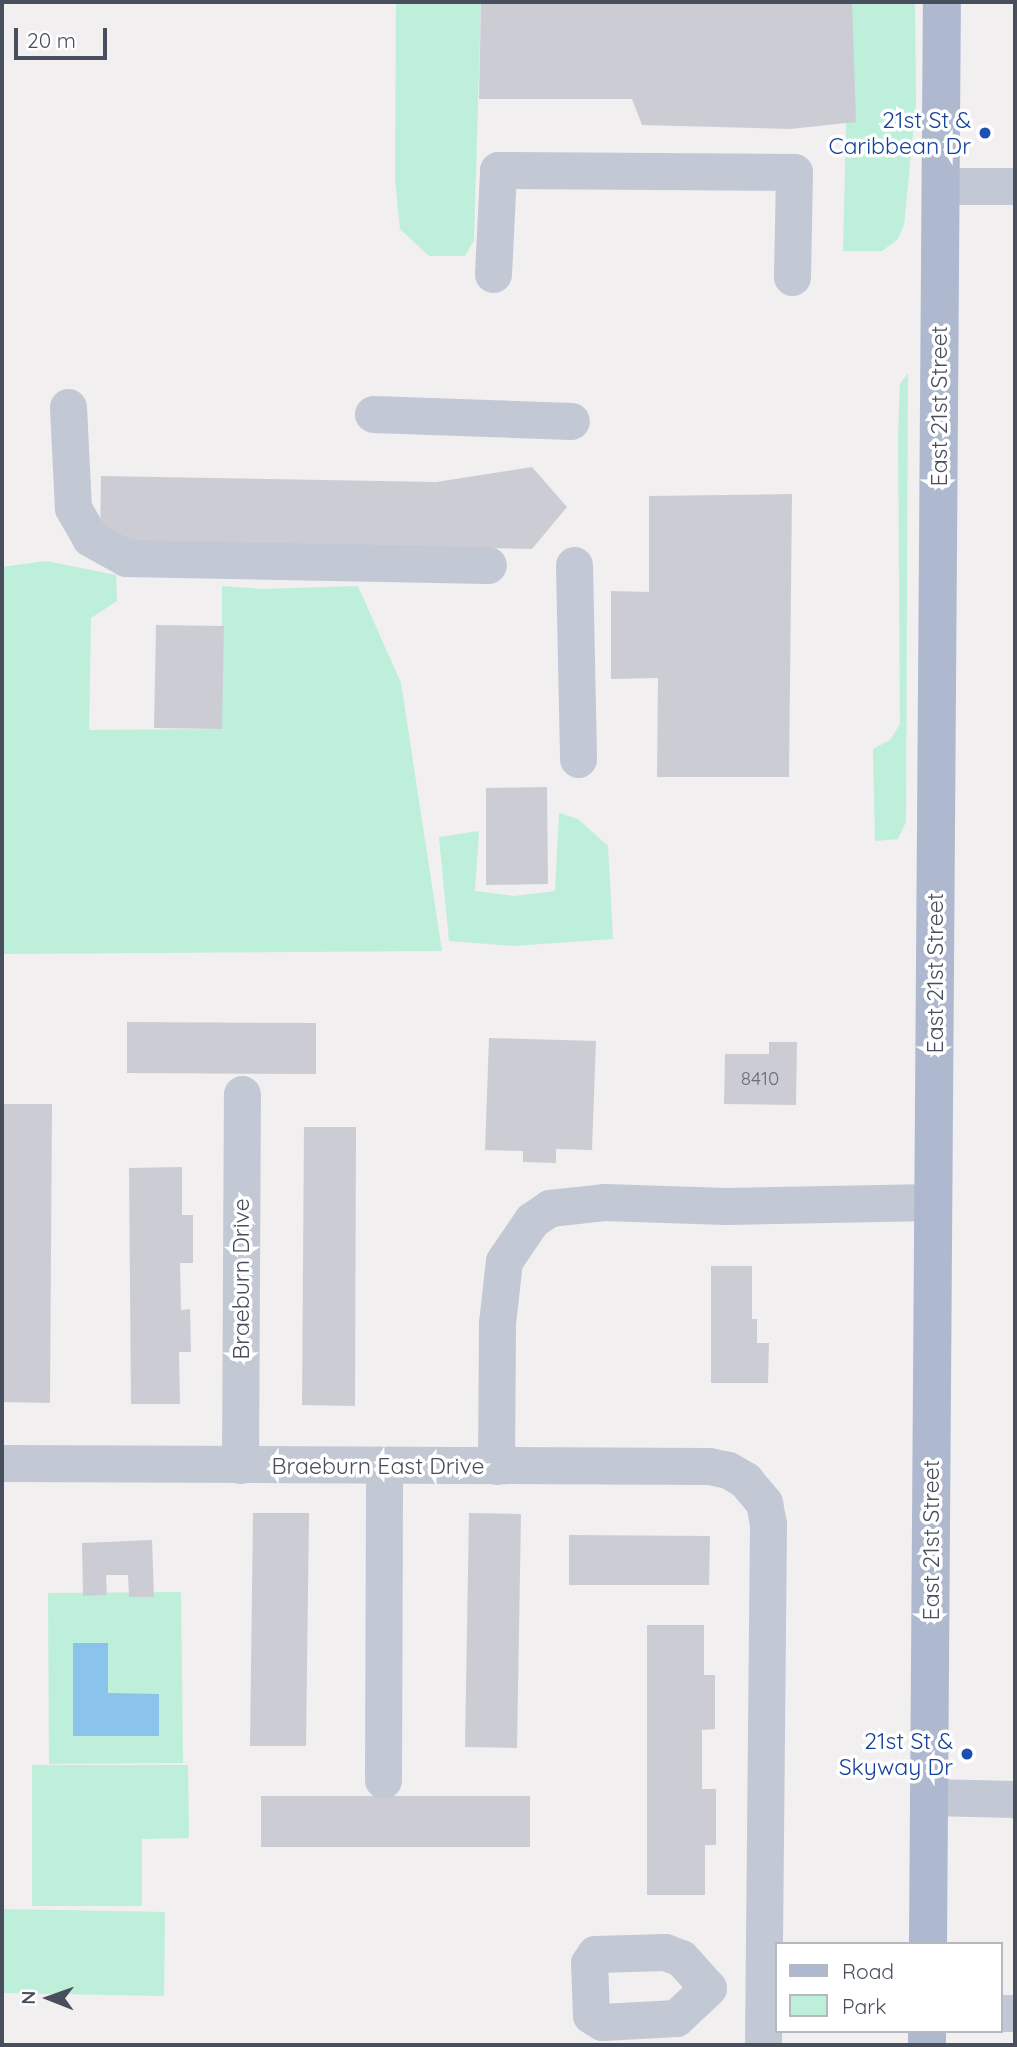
<!DOCTYPE html>
<html>
<head>
<meta charset="utf-8">
<style>
	body { margin:0 }
	#map { position:relative; width:1017px; height:2047px; overflow:hidden; background:#f1efef; font-family:Quicksand,sans-serif }
	div>[style] { position:absolute }
	[style*='--x'] { left:calc(var(--x)*1px); top:calc(var(--y)*1px); width:calc(var(--w)*1px); rotate:calc(var(--a)*1deg) }
	.green>* { inset:0; background:#bdefdb }
	.water>* { inset:0; background:#8ac3ec }
	.building>* { inset:0; background:#cccdd4 }
	.minor>* { height:37px; margin:-18.5px; padding:0 18.5px; transform-origin:18.5px; border-radius:18.5px; background:#c2c8d4 }
	.major>* { height:38px; margin:-19px; padding:0 19px; transform-origin:19px; border-radius:19px; background:#aeb8ce }
	.dots>* { width:19px; height:19px; translate:-50% -50%; box-sizing:border-box; border:4px solid #fff; border-radius:50% }
	span { translate:-50% -50%; white-space:nowrap; text-align:center; line-height:1.15; -webkit-text-stroke:7px #fff; paint-order:stroke }
	.number-label { font-size:19px; color:#686e7a }
	.number-label span { -webkit-text-stroke-width:0 }
	.transit-label { font-size:23px; color:#164399 }
	.right { translate:-100% -50%; text-align:right }
	.street-label { font-size:23px; color:#474e5c }
	.frame { position:absolute; inset:0; border:4px solid #474e5c; pointer-events:none }
	.legend { position:absolute; left:775px; top:1942px; width:228px; height:91px; box-sizing:border-box; background:#fff; border:2px solid #b5b8be; margin:0; padding:9px 12px; list-style:none; font-size:21px; color:#474e5c }
	.legend li { display:flex; align-items:center; gap:14px; height:35px }
	.legend b { width:35px; border:2px solid #b5b8be }
	.north { position:absolute; left:14px; top:1963px; width:70px; height:70px; -webkit-text-stroke:5px #fff; paint-order:stroke; rotate:271deg; font-size:19px; font-weight:700; line-height:28px; text-align:center; color:#474e5c }
	.north::after { content:''; display:block; margin:auto; width:24px; height:32px; background:#474e5c; clip-path:polygon(50% 0,100% 100%,50% 72%,0 100%) }
	.scale { position:absolute; left:14px; top:28px; width:93px; height:32px; box-sizing:border-box; border:4px solid #474e5c; border-top:0; padding-left:9px; font-size:21px; line-height:24px; white-space:nowrap; color:#474e5c; -webkit-text-stroke:5px #fff; paint-order:stroke }
</style>
</head>
<body>
<div id="map">
	<div class="green">
		<div style="clip-path:polygon(396px 2px,481px 2px,474px 240px,465px 256px,429px 256px,400px 229px,395px 179px)"></div>
		<div style="clip-path:polygon(849px 2px,915px 2px,916px 103px,904px 225px,898px 239px,882px 251px,843px 251px)"></div>
		<div style="clip-path:polygon(908px 373px,906px 822px,898px 839px,875px 841px,873px 749px,890px 740px,900px 724px,898px 435px,900px 384px)"></div>
		<div style="clip-path:polygon(46px 561px,116px 575px,117px 601px,91px 618px,89px 730px,222px 729px,222px 586px,261px 589px,358px 586px,401px 683px,442px 951px,2px 954px,2px 567px)"></div>
		<div style="clip-path:polygon(559px 813px,578px 819px,608px 846px,613px 939px,513px 946px,449px 941px,439px 837px,479px 831px,475px 891px,514px 896px,555px 891px)"></div>
		<div style="clip-path:polygon(181px 1592px,183px 1763px,49px 1764px,48px 1593px)"></div>
		<div style="clip-path:polygon(32px 1765px,188px 1765px,189px 1838px,142px 1839px,142px 1906px,32px 1906px)"></div>
		<div style="clip-path:polygon(2px 1909px,165px 1912px,164px 1996px,2px 1993px)"></div>
	</div>
	<div class="water">
		<div style="clip-path:polygon(73px 1643px,108px 1643px,108px 1693px,159px 1694px,159px 1736px,73px 1736px)"></div>
	</div>
	<div class="building">
		<div style="clip-path:polygon(481px 2px,852px 2px,856px 122px,790px 129px,642px 125px,632px 99px,479px 99px)"></div>
		<div style="clip-path:polygon(532px 467px,567px 507px,532px 549px,100px 541px,101px 476px,436px 482px)"></div>
		<div style="clip-path:polygon(792px 494px,789px 777px,657px 777px,658px 678px,611px 679px,611px 591px,649px 592px,649px 496px)"></div>
		<div style="clip-path:polygon(156px 625px,224px 626px,222px 729px,154px 728px)"></div>
		<div style="clip-path:polygon(547px 787px,548px 884px,486px 885px,486px 788px)"></div>
		<div style="clip-path:polygon(127px 1022px,316px 1023px,316px 1074px,127px 1073px)"></div>
		<div style="clip-path:polygon(489px 1038px,596px 1041px,592px 1150px,556px 1149px,556px 1163px,523px 1162px,523px 1151px,485px 1150px)"></div>
		<div style="clip-path:polygon(769px 1042px,797px 1042px,796px 1105px,724px 1104px,725px 1054px,769px 1054px)"></div>
		<div style="clip-path:polygon(2px 1104px,52px 1104px,50px 1403px,2px 1402px)"></div>
		<div style="clip-path:polygon(304px 1127px,356px 1127px,355px 1406px,302px 1405px)"></div>
		<div style="clip-path:polygon(182px 1167px,182px 1215px,193px 1215px,193px 1263px,180px 1263px,181px 1310px,190px 1309px,191px 1352px,179px 1352px,180px 1404px,131px 1404px,129px 1168px)"></div>
		<div style="clip-path:polygon(711px 1266px,752px 1266px,752px 1319px,757px 1319px,757px 1343px,769px 1343px,768px 1383px,711px 1383px)"></div>
		<div style="clip-path:polygon(253px 1513px,309px 1513px,306px 1746px,250px 1746px)"></div>
		<div style="clip-path:polygon(469px 1513px,521px 1514px,517px 1748px,465px 1747px)"></div>
		<div style="clip-path:polygon(569px 1535px,710px 1536px,709px 1585px,569px 1585px)"></div>
		<div style="clip-path:polygon(152px 1540px,154px 1597px,129px 1597px,128px 1575px,106px 1575px,107px 1595px,83px 1596px,82px 1543px)"></div>
		<div style="clip-path:polygon(647px 1625px,704px 1625px,704px 1675px,715px 1675px,715px 1729px,702px 1730px,702px 1789px,716px 1789px,716px 1845px,705px 1845px,705px 1895px,647px 1895px)"></div>
		<div style="clip-path:polygon(261px 1796px,530px 1796px,530px 1847px,261px 1847px)"></div>
	</div>
	<div class="minor">
		<div style="--x:941;--y:186;--w:74;--a:0"></div>
		<div style="--x:493;--y:274;--w:104;--a:-87.2"></div>
		<div style="--x:498;--y:170;--w:296;--a:0.4"></div>
		<div style="--x:794;--y:172;--w:105;--a:91.1"></div>
		<div style="--x:68;--y:407;--w:101;--a:87.2"></div>
		<div style="--x:73;--y:508;--w:34;--a:60"></div>
		<div style="--x:90;--y:538;--w:41;--a:29.1"></div>
		<div style="--x:126;--y:558;--w:362;--a:1.1"></div>
		<div style="--x:373;--y:414;--w:198;--a:2"></div>
		<div style="--x:574;--y:565;--w:194;--a:88.8"></div>
		<div style="--x:2;--y:1463;--w:707;--a:0.24"></div>
		<div style="--x:709;--y:1466;--w:19;--a:12"></div>
		<div style="--x:728;--y:1470;--w:20;--a:30"></div>
		<div style="--x:745;--y:1480;--w:30;--a:50"></div>
		<div style="--x:764;--y:1503;--w:21;--a:79"></div>
		<div style="--x:768;--y:1524;--w:521;--a:90.55"></div>
		<div style="--x:240;--y:1465;--w:371;--a:-89.7"></div>
		<div style="--x:496;--y:1466;--w:143;--a:-89.6"></div>
		<div style="--x:497;--y:1323;--w:62;--a:-83.6"></div>
		<div style="--x:504;--y:1261;--w:50;--a:-55.7"></div>
		<div style="--x:532;--y:1220;--w:22;--a:-34"></div>
		<div style="--x:550;--y:1208;--w:54;--a:-6.3"></div>
		<div style="--x:604;--y:1202;--w:122;--a:1.9"></div>
		<div style="--x:726;--y:1206;--w:207;--a:-1.1"></div>
		<div style="--x:383;--y:1780;--w:314;--a:-89.8"></div>
		<div style="--x:929;--y:1797;--w:86;--a:1.3"></div>
		<div style="--x:665;--y:1952;--w:17;--a:21"></div>
		<div style="--x:681;--y:1958;--w:40;--a:48"></div>
		<div style="--x:708;--y:1988;--w:44;--a:136.8"></div>
		<div style="--x:676;--y:2018;--w:74;--a:176.9"></div>
		<div style="--x:602;--y:2022;--w:13;--a:-148"></div>
		<div style="--x:591;--y:2015;--w:52;--a:-92.2"></div>
		<div style="--x:589;--y:1963;--w:11;--a:-56"></div>
		<div style="--x:595;--y:1954;--w:70;--a:-1.6"></div>
		<div style="--x:1001;--y:2013;--w:14;--a:0"></div>
	</div>
	<div class="major">
		<div style="--x:928;--y:1944;--w:1942;--a:-89.59"></div>
		<div style="--x:927;--y:2045;--w:14;--a:-90"></div>
	</div>
	<div class="dots">
		<div style="left:985px;top:133px;background:#1a4fb4"></div>
		<div style="left:967px;top:1754px;background:#1a4fb4"></div>
	</div>
	<div class="number-label">
		<span style="left:760px;top:1079px">8410</span>
	</div>
	<div class="transit-label">
		<span class="right" style="left:971px;top:133px">21st St &amp;<br>Caribbean Dr</span>
		<span class="right" style="left:953px;top:1754px">21st St &amp;<br>Skyway Dr</span>
	</div>
	<div class="street-label">
		<span style="left:939px;top:406px;rotate:-90deg">East 21st Street</span>
		<span style="left:935px;top:973px;rotate:-90deg">East 21st Street</span>
		<span style="left:241px;top:1279px;rotate:-90deg">Braeburn Drive</span>
		<span style="left:378px;top:1466px">Braeburn East Drive</span>
		<span style="left:931px;top:1540px;rotate:-90deg">East 21st Street</span>
	</div>
	<div class="frame"></div>
	<ul class="legend">
	<li><b style="height:9px;background:#aeb8ce"></b>Road</li>
	<li><b style="height:19px;background:#bdefdb"></b>Park</li>
	</ul>
	<div class="north">N</div>
	<div class="scale">20 m</div>
</div>
</body>
</html>
